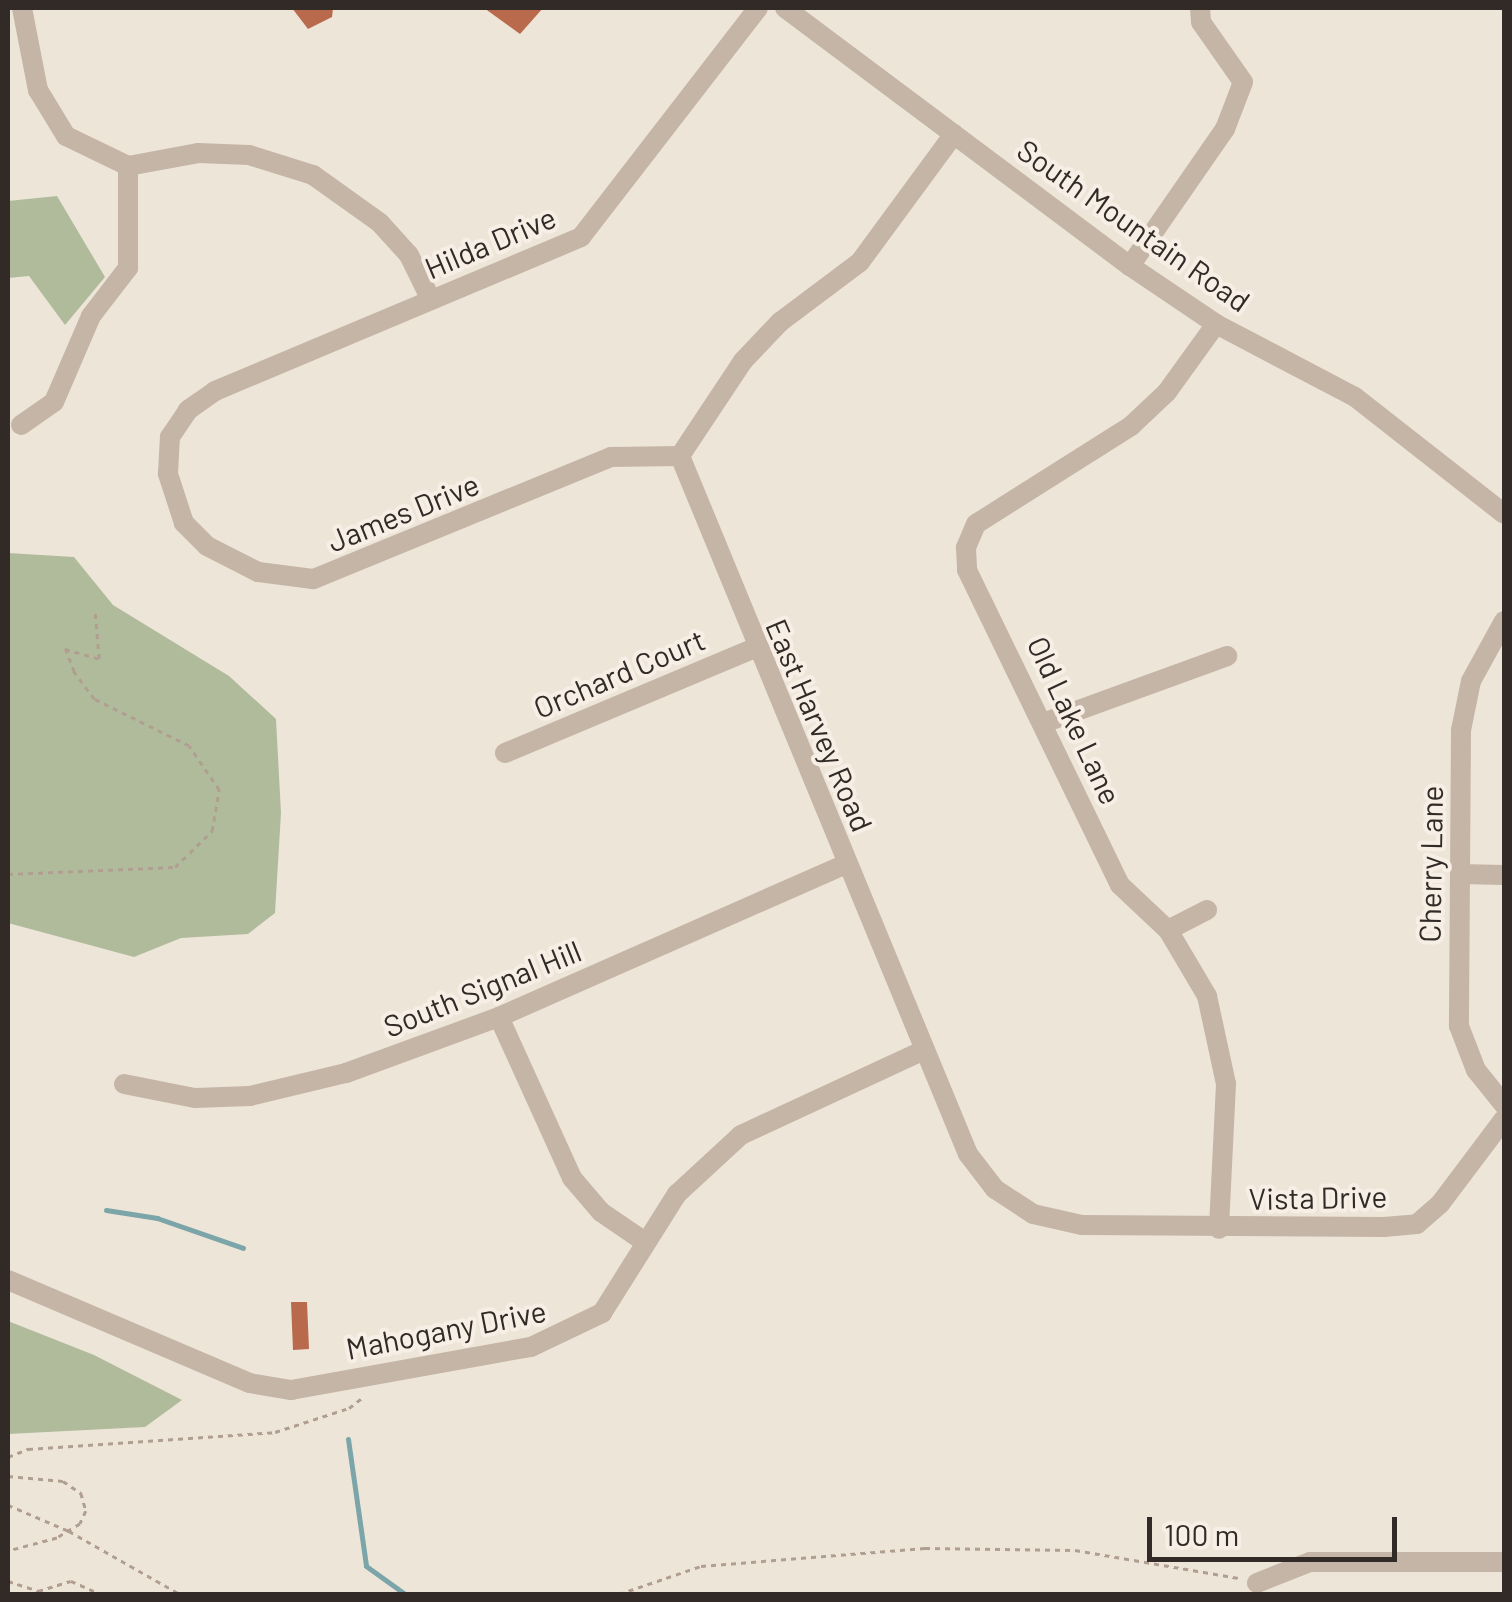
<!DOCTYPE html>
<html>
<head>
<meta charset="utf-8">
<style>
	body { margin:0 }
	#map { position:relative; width:1512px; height:1602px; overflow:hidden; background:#eee5d9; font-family:Barlow,sans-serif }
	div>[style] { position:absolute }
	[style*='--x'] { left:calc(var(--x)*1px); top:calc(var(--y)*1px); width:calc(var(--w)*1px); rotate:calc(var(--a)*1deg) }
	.green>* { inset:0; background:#b0bb9b }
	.stream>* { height:5px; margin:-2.5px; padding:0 2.5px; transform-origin:2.5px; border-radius:2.5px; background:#7ba5a8 }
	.building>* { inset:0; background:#b9694c }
	.path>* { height:2.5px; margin-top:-1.25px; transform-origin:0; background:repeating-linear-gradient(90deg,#b09f91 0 5px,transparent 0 10px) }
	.minor>* { height:20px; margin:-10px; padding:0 10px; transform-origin:10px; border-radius:10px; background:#c5b5a6 }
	span { translate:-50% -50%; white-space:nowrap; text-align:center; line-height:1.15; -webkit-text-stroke:8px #f7efe5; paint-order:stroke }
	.street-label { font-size:30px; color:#322a26 }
	.frame { position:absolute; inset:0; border:10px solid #322a26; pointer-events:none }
	.scale { position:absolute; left:1147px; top:1517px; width:250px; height:45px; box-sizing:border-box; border:5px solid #322a26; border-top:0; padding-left:12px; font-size:30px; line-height:35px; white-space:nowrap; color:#322a26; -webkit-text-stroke:8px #f7efe5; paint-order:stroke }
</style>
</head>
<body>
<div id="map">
	<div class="green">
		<div style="clip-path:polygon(57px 196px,105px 277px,65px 325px,29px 276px,8px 278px,8px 201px)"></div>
		<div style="clip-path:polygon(8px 553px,74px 557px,113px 605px,229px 676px,276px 719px,281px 813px,275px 913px,248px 934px,181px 938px,134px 957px,8px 923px)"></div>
		<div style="clip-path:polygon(8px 1321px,94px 1355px,182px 1400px,145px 1427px,8px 1434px)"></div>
	</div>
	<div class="stream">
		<div style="--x:106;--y:1210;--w:52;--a:8.9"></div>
		<div style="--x:157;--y:1218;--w:91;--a:19.2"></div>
		<div style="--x:348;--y:1439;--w:128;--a:81.9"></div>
		<div style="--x:366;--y:1566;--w:48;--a:35.7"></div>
	</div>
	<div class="building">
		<div style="clip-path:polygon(292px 8px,333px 8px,332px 17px,308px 29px)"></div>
		<div style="clip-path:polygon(484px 8px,543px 8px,520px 34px)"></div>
		<div style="clip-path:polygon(291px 1302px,307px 1302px,309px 1349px,293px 1350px)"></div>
	</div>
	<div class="path">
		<div style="--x:8;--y:874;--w:167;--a:-2.4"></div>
		<div style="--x:175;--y:867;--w:52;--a:-44.2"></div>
		<div style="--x:212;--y:831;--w:42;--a:-80.3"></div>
		<div style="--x:219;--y:790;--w:53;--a:-124.3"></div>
		<div style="--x:189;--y:746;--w:106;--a:-153.7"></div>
		<div style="--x:94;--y:699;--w:34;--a:-127"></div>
		<div style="--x:74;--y:672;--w:25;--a:-111"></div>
		<div style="--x:65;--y:649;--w:35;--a:16"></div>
		<div style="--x:99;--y:659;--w:46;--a:-95"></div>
		<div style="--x:8;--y:1457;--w:22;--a:-22"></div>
		<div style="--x:28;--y:1449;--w:248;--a:-3.9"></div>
		<div style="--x:275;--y:1432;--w:78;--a:-18"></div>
		<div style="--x:349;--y:1408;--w:18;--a:-38"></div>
		<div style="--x:8;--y:1476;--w:55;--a:5.2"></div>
		<div style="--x:63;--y:1481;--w:22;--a:34"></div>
		<div style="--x:81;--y:1493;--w:19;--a:74"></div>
		<div style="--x:86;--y:1511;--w:14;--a:115"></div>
		<div style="--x:80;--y:1524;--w:27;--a:149"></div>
		<div style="--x:57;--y:1538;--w:51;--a:165.1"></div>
		<div style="--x:8;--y:1505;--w:66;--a:23.1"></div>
		<div style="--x:69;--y:1531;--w:128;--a:29.6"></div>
		<div style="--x:8;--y:1581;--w:32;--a:18"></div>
		<div style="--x:38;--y:1591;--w:34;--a:-17"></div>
		<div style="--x:71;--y:1581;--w:32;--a:24"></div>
		<div style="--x:619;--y:1594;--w:87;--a:-18.9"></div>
		<div style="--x:701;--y:1566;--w:225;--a:-4.6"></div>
		<div style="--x:925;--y:1548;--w:150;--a:0.8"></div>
		<div style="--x:1075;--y:1550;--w:166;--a:9.7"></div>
	</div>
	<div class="minor">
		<div style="--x:22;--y:8;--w:84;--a:79"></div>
		<div style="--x:38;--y:90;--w:54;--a:58.7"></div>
		<div style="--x:66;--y:136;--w:69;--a:25.8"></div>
		<div style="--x:128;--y:166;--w:71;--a:-10.5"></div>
		<div style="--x:198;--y:153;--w:51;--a:2.2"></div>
		<div style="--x:249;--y:155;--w:67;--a:17.4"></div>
		<div style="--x:313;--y:175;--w:82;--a:35.6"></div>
		<div style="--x:380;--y:223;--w:43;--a:47.8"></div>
		<div style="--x:409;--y:255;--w:50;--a:63.9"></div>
		<div style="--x:785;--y:8;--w:431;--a:36.8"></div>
		<div style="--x:1130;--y:266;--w:104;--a:34"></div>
		<div style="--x:1216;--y:324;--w:157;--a:27.7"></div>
		<div style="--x:1355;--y:397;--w:189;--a:38.1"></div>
		<div style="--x:954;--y:134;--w:159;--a:126.3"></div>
		<div style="--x:860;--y:262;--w:100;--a:143.1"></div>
		<div style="--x:780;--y:322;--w:54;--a:133.5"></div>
		<div style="--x:743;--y:361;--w:114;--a:123.6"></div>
		<div style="--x:680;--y:456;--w:755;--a:67.58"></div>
		<div style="--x:968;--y:1154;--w:44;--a:52.4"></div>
		<div style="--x:995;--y:1189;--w:45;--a:33.3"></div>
		<div style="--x:1033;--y:1214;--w:50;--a:12.7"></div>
		<div style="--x:1082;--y:1225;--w:302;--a:0.4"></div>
		<div style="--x:1384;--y:1227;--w:33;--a:-5"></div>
		<div style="--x:1417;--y:1224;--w:30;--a:-41"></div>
		<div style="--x:1440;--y:1204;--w:106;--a:-53"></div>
		<div style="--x:1130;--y:266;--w:167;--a:-55.3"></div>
		<div style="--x:1225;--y:129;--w:50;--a:-69"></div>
		<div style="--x:1243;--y:82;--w:73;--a:-125"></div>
		<div style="--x:1201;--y:22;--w:14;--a:-94"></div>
		<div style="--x:1216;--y:324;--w:84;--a:125.8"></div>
		<div style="--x:1167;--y:392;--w:50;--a:136.6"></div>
		<div style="--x:1131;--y:426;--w:183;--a:147.7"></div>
		<div style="--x:976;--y:524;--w:26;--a:113"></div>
		<div style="--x:966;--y:548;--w:22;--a:87"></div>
		<div style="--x:967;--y:570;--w:350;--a:64.1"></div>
		<div style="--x:1120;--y:885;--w:66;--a:43.2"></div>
		<div style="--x:1168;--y:930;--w:77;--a:59.4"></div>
		<div style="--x:1207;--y:996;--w:90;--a:77.8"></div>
		<div style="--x:1226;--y:1084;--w:145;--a:92.8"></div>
		<div style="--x:21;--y:425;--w:40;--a:-34.9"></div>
		<div style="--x:54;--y:402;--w:94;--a:-66.7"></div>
		<div style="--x:91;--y:316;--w:61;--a:-52.4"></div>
		<div style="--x:128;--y:268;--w:102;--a:-90"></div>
		<div style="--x:680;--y:456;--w:69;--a:179.2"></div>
		<div style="--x:611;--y:457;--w:322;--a:157.7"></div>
		<div style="--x:313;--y:579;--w:55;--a:-172.7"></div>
		<div style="--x:258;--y:572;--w:57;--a:-153"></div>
		<div style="--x:207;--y:546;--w:33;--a:-135"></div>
		<div style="--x:184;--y:523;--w:52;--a:-108.1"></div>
		<div style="--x:168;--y:474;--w:37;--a:-87"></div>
		<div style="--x:170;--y:437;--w:32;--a:-56"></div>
		<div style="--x:188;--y:410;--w:33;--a:-35"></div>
		<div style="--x:215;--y:391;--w:397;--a:-22.8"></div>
		<div style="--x:581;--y:237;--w:289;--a:-52.3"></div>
		<div style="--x:1504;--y:621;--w:68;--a:118.8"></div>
		<div style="--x:1471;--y:681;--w:50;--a:101.5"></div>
		<div style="--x:1461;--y:730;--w:296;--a:90.4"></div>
		<div style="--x:1459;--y:1026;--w:47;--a:68.9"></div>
		<div style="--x:1476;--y:1070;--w:45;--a:51.3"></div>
		<div style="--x:1046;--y:722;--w:193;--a:-20"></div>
		<div style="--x:505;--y:753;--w:271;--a:-22.8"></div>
		<div style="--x:1460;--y:874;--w:44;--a:1.3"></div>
		<div style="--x:1168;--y:930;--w:44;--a:-27.1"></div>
		<div style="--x:499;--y:1017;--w:177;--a:65.6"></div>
		<div style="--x:572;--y:1178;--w:45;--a:49.5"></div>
		<div style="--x:601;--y:1212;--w:53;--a:34.3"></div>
		<div style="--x:124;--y:1084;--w:72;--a:11.2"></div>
		<div style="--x:195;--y:1098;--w:55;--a:-2.1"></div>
		<div style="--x:250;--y:1096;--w:99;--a:-13.5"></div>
		<div style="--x:346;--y:1073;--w:163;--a:-20.1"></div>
		<div style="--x:499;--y:1017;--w:379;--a:-23.8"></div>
		<div style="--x:8;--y:1280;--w:262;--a:23.1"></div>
		<div style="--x:249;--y:1383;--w:43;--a:9.5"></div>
		<div style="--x:291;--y:1390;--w:244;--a:-10.2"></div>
		<div style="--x:531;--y:1347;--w:79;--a:-25.6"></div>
		<div style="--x:602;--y:1313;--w:141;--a:-57.8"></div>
		<div style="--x:677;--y:1194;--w:87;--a:-42.7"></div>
		<div style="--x:741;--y:1135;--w:202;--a:-24.9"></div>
		<div style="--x:1257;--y:1583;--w:57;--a:-21.6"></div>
		<div style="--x:1310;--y:1562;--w:194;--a:0"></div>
	</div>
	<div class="street-label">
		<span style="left:1134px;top:225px;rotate:35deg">South Mountain Road</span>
		<span style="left:490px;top:242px;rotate:-23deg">Hilda Drive</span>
		<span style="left:403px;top:512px;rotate:-22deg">James Drive</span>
		<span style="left:619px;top:673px;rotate:-23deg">Orchard Court</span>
		<span style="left:1075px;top:720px;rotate:65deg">Old Lake Lane</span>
		<span style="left:820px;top:725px;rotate:67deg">East Harvey Road</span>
		<span style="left:1430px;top:864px;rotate:-89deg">Cherry Lane</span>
		<span style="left:482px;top:988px;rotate:-22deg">South Signal Hill</span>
		<span style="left:1318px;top:1197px;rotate:-1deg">Vista Drive</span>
		<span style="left:446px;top:1329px;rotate:-11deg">Mahogany Drive</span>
	</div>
	<div class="frame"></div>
	<div class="scale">100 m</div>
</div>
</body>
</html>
